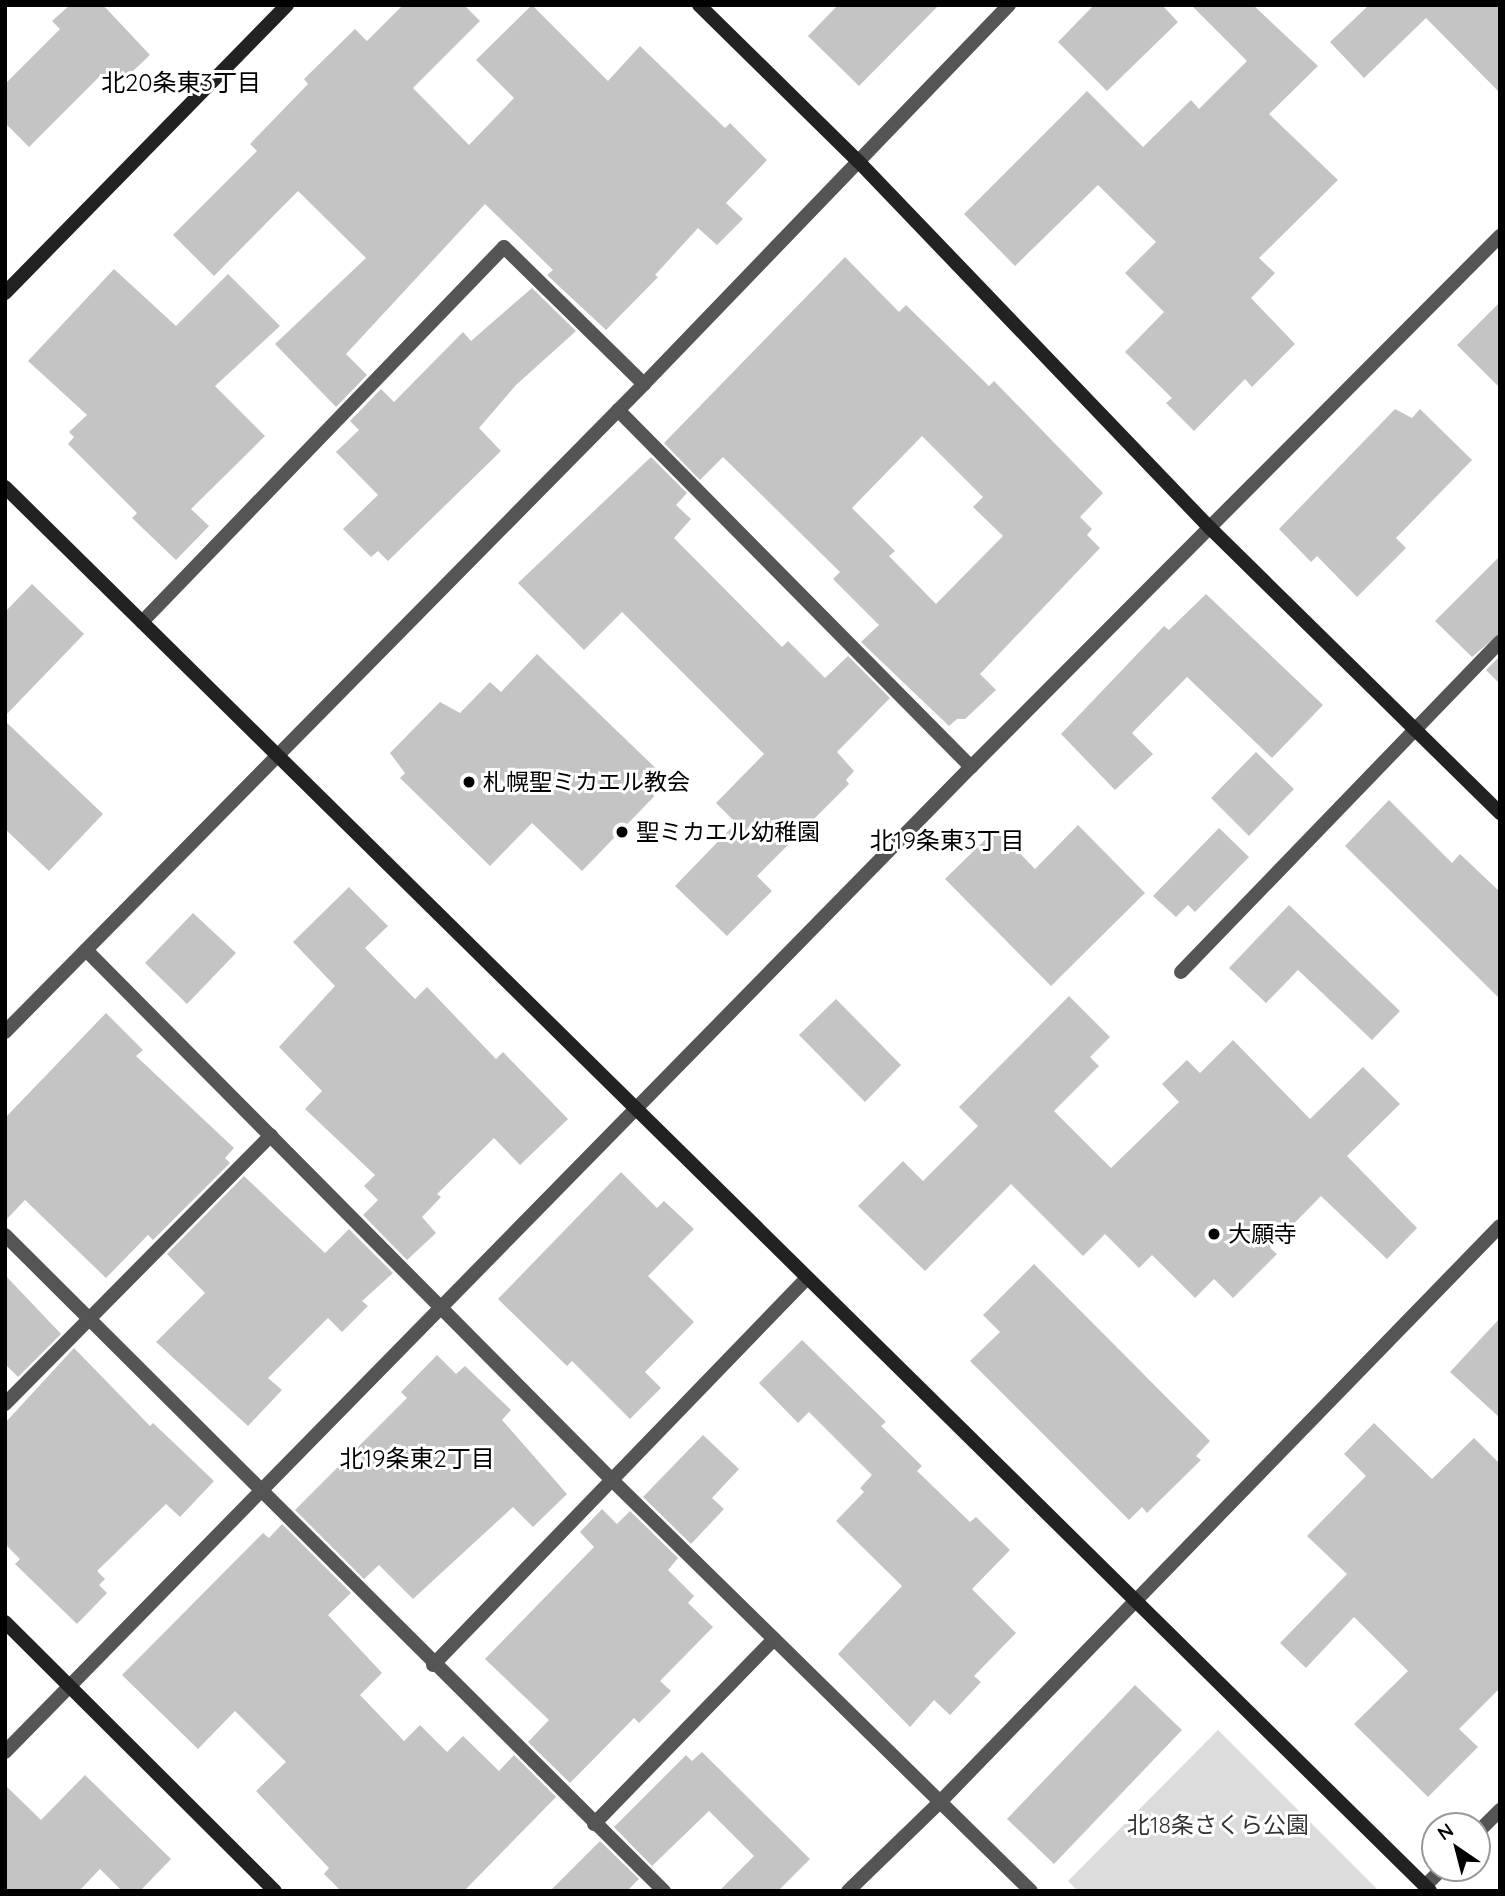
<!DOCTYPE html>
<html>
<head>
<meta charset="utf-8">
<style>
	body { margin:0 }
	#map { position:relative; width:1505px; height:1896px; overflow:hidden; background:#fff; font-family:Quicksand,"Noto Sans JP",sans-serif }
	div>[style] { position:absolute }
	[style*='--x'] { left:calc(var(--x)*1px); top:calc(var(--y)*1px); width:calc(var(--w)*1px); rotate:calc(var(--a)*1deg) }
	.green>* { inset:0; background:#dcdcdc }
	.building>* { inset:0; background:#c4c4c4 }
	.lane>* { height:14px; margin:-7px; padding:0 7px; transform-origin:7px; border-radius:7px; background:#555 }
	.street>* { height:14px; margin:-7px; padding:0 7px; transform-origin:7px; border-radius:7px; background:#555 }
	.secondary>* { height:14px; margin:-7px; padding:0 7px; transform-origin:7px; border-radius:7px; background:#222 }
	.dots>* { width:19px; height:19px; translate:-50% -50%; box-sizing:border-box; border:4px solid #fff; border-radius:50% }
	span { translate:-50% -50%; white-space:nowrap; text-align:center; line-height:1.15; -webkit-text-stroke:6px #fff; paint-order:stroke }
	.poi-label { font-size:23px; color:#000 }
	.left { translate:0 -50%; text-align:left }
	.park-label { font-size:23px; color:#333 }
	.neighbourhood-label { font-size:24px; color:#000 }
	.frame { position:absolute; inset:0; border:7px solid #000; pointer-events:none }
	.north { position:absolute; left:1421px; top:1812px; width:70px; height:70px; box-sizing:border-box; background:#fff; border:2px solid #999; border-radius:50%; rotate:325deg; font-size:19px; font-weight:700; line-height:28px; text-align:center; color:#000 }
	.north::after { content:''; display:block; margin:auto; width:24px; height:32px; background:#000; clip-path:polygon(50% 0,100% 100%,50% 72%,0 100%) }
</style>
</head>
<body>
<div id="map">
	<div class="green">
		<div style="clip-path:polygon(1218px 1730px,1379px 1891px,1078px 1891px,1068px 1881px)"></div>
	</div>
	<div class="building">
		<div style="clip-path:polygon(70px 5px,103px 5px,150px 55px,115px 88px,102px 74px,29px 147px,5px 123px,5px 84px,60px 29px,52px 21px)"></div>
		<div style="clip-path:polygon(403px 5px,464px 5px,480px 21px,413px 88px,469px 145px,514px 98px,476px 60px,532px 5px,608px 81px,640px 46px,725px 128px,730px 123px,767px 160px,726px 203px,743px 219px,717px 245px,698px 228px,655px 275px,658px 277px,606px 330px,547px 275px,553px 270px,485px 204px,346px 354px,367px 375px,336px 407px,275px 344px,366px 258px,298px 191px,214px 276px,173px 235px,257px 151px,250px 144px,308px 84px,304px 79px,355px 29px,367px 41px)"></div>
		<div style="clip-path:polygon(838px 5px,939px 5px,859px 86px,808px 36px)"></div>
		<div style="clip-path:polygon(1094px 5px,1162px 5px,1178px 22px,1107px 91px,1058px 42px)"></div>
		<div style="clip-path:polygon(1191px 5px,1253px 5px,1318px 66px,1269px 114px,1338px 180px,1259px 258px,1275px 273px,1251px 298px,1295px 344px,1252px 387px,1245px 379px,1194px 431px,1166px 403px,1172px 398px,1125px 352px,1164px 312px,1125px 273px,1156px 242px,1098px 185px,1015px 266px,964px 214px,1087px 91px,1143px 147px,1191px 100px,1199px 109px,1247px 61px)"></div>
		<div style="clip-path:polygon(1369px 5px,1500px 5px,1500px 93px,1426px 18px,1364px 78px,1330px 42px)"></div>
		<div style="clip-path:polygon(evenodd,845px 257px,899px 312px,906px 305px,989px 386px,994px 381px,1103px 493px,1080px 517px,1092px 529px,1087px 535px,1100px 548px,980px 674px,996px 690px,965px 719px,957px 719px,949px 726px,861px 642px,879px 625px,833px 579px,840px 572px,723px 457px,700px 480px,664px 443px,845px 257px,922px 436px,983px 497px,973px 507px,1003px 536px,936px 604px,889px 556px,895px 551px,852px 508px,922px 436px)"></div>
		<div style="clip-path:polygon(114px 269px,176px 326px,228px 274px,280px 326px,215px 386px,265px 436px,191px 509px,209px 526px,176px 560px,132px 518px,137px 513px,68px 444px,74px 437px,69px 432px,87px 415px,28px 361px)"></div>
		<div style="clip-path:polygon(532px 288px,576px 331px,516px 385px,479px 428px,501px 451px,388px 561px,378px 551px,371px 557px,343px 529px,378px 495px,336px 452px,359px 430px,350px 421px,381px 389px,394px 402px,463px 332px,471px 341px)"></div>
		<div style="clip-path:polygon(1500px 302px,1500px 388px,1457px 345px)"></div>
		<div style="clip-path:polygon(1395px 409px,1412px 418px,1420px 409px,1472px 460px,1396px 538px,1406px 548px,1357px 597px,1317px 556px,1311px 562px,1279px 529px)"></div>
		<div style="clip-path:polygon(651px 457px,687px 493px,676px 505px,691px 519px,674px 538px,782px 647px,788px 641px,825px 678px,848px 656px,890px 698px,837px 752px,854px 771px,846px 780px,849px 784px,757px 876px,772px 891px,727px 936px,675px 886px,736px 823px,716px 803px,764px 754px,622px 612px,584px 650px,518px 583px)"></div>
		<div style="clip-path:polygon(1500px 556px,1500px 633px,1472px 657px,1435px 621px)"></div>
		<div style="clip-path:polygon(32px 584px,84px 634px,5px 716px,5px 612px)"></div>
		<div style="clip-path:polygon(1206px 594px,1323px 705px,1272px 758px,1187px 677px,1132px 733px,1153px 754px,1115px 790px,1061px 734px,1164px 626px,1169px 630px)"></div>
		<div style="clip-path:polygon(537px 654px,669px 781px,582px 871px,532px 823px,490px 866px,400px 778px,405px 773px,390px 753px,440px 702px,460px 713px,490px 682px,501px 692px)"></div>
		<div style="clip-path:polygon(1500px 656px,1500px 684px,1486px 670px)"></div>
		<div style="clip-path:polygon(5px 721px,103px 814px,49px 871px,5px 829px)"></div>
		<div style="clip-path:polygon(1256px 752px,1294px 789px,1249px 836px,1211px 798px)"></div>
		<div style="clip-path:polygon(1389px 800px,1452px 863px,1460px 854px,1500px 892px,1500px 999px,1345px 846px)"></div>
		<div style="clip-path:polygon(1078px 825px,1145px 893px,1051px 986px,945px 879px,996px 829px,1035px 869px)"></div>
		<div style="clip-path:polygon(1219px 828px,1249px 857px,1195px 912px,1188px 905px,1176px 917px,1153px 896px)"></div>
		<div style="clip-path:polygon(349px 887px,388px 926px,365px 948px,415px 999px,427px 987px,496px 1059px,503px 1052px,568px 1119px,520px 1165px,494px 1138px,437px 1194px,441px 1197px,422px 1217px,436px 1233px,407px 1260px,363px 1215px,378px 1200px,364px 1186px,375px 1175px,305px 1109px,322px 1091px,279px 1047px,335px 986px,293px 942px)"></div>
		<div style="clip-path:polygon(1289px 905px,1400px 1011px,1372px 1040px,1298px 970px,1266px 1003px,1229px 968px)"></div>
		<div style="clip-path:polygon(193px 913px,236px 953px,187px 1004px,145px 963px)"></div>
		<div style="clip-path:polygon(1069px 996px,1110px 1037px,1090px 1057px,1099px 1066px,1054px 1111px,1111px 1168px,1179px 1102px,1162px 1084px,1187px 1060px,1200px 1073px,1233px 1040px,1310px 1119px,1363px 1067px,1400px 1104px,1347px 1156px,1417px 1228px,1387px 1259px,1321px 1196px,1270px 1248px,1277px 1254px,1233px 1298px,1214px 1279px,1195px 1298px,1152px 1255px,1139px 1268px,1105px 1234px,1083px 1256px,1011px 1184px,925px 1271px,858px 1206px,903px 1161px,923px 1181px,978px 1126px,959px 1107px)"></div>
		<div style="clip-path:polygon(836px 999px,901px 1065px,865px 1102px,799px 1035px)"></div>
		<div style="clip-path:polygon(106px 1013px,143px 1050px,136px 1056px,234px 1148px,225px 1158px,230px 1163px,153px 1240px,148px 1235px,106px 1278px,25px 1200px,5px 1221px,5px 1118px)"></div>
		<div style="clip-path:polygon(621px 1172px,657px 1208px,664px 1201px,694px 1229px,648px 1276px,694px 1322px,645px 1372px,661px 1388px,630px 1419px,572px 1361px,567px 1366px,498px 1299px)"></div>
		<div style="clip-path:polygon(244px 1176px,325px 1253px,349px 1229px,393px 1273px,362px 1301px,368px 1306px,342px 1332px,328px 1318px,268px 1378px,282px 1390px,248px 1426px,156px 1342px,205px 1293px,167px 1254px)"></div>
		<div style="clip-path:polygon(1034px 1264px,1210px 1441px,1196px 1456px,1201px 1460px,1147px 1513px,1142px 1507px,1129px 1520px,970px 1361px,1000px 1332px,983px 1315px)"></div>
		<div style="clip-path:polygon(5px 1275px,61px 1334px,18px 1377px,5px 1364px)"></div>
		<div style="clip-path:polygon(1500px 1318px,1500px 1418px,1450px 1372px)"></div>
		<div style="clip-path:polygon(802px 1340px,886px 1422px,881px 1426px,922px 1466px,917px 1471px,970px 1522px,976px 1517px,1010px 1550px,972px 1589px,1016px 1633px,974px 1676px,981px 1682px,950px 1715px,934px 1700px,910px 1727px,838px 1654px,902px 1586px,836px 1521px,864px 1492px,860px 1488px,872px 1475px,809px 1412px,798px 1423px,759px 1383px)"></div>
		<div style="clip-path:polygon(74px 1348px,150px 1426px,153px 1423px,214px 1481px,180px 1517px,166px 1504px,97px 1571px,105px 1579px,99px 1585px,107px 1593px,77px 1624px,15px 1564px,20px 1559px,5px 1544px,5px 1423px)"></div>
		<div style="clip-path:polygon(437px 1355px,456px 1374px,465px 1366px,511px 1410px,502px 1420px,567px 1494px,533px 1527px,513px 1507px,413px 1599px,379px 1565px,364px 1579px,295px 1510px,407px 1398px,401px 1392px)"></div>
		<div style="clip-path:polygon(1374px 1423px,1432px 1479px,1474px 1438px,1500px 1464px,1500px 1688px,1459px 1729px,1478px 1747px,1428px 1797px,1354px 1724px,1408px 1671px,1354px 1617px,1306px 1668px,1280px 1643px,1347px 1574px,1307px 1536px,1366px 1476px,1344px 1454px)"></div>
		<div style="clip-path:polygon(703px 1435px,739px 1469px,712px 1498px,724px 1509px,691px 1544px,643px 1497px)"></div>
		<div style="clip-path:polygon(602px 1509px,617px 1524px,630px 1511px,678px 1558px,668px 1570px,694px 1596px,688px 1603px,713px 1627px,660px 1681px,671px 1691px,639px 1723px,634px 1718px,570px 1783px,528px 1742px,549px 1720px,485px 1659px,594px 1547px,580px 1532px)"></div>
		<div style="clip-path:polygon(282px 1524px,351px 1593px,328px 1615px,382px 1673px,360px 1695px,404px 1741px,420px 1725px,447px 1752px,463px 1736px,499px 1771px,514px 1755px,556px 1797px,464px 1891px,341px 1891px,324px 1874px,329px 1868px,256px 1791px,286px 1762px,235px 1711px,198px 1749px,122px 1675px,263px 1533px,269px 1538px)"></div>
		<div style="clip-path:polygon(1135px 1685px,1182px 1730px,1054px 1864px,1007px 1819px)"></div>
		<div style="clip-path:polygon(702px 1752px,810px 1859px,778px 1891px,719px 1891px,754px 1856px,709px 1811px,652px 1866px,614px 1827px,686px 1755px,692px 1761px)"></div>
		<div style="clip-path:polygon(85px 1775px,171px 1859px,140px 1891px,122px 1891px,100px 1869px,79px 1891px,5px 1891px,5px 1785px,41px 1820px)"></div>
		<div style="clip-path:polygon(600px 1841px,639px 1879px,627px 1891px,550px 1891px)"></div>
	</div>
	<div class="lane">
		<div style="--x:142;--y:622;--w:521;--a:-46.01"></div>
		<div style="--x:504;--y:247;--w:196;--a:44.4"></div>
		<div style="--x:5;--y:1404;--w:378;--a:-45.3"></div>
		<div style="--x:433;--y:1665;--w:537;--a:-45.98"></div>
		<div style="--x:594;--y:1824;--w:258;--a:-45.8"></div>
	</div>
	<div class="street">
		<div style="--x:618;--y:410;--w:502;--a:45.32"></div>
		<div style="--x:86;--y:950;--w:747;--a:45.22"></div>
		<div style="--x:612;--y:1480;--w:587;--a:44.45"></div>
		<div style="--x:1181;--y:972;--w:459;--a:-46"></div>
		<div style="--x:5;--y:1032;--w:910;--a:-45.4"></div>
		<div style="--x:644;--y:384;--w:526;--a:-46.08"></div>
		<div style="--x:5;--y:1235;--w:930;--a:44.87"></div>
		<div style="--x:5;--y:1752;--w:1380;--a:-45.56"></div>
		<div style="--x:971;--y:767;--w:750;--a:-45.11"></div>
		<div style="--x:1477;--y:1833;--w:33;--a:-45"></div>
		<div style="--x:1425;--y:1886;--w:25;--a:-45"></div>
		<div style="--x:848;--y:1891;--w:128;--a:-44.1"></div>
		<div style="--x:940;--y:1802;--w:803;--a:-45.81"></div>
	</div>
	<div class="secondary">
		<div style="--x:699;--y:5;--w:223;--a:44.5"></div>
		<div style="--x:858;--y:161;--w:509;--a:46.2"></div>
		<div style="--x:1210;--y:528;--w:407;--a:44.5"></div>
		<div style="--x:5;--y:293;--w:403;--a:-45.6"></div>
		<div style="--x:5;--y:487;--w:2000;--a:44.57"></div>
		<div style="--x:5;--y:1622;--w:381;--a:44.9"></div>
	</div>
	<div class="dots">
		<div style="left:469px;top:782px;background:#000"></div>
		<div style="left:622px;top:832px;background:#000"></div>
		<div style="left:1214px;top:1234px;background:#000"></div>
	</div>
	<div class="poi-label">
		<span class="left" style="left:483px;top:782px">札幌聖ミカエル教会</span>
		<span class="left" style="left:636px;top:832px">聖ミカエル幼稚園</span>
		<span class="left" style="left:1228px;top:1234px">大願寺</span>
	</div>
	<div class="park-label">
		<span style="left:1218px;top:1825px">北18条さくら公園</span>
	</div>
	<div class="neighbourhood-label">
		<span style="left:181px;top:83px">北20条東3丁目</span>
		<span style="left:947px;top:841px">北19条東3丁目</span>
		<span style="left:417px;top:1459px">北19条東2丁目</span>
	</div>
	<div class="frame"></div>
	<div class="north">N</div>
</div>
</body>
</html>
